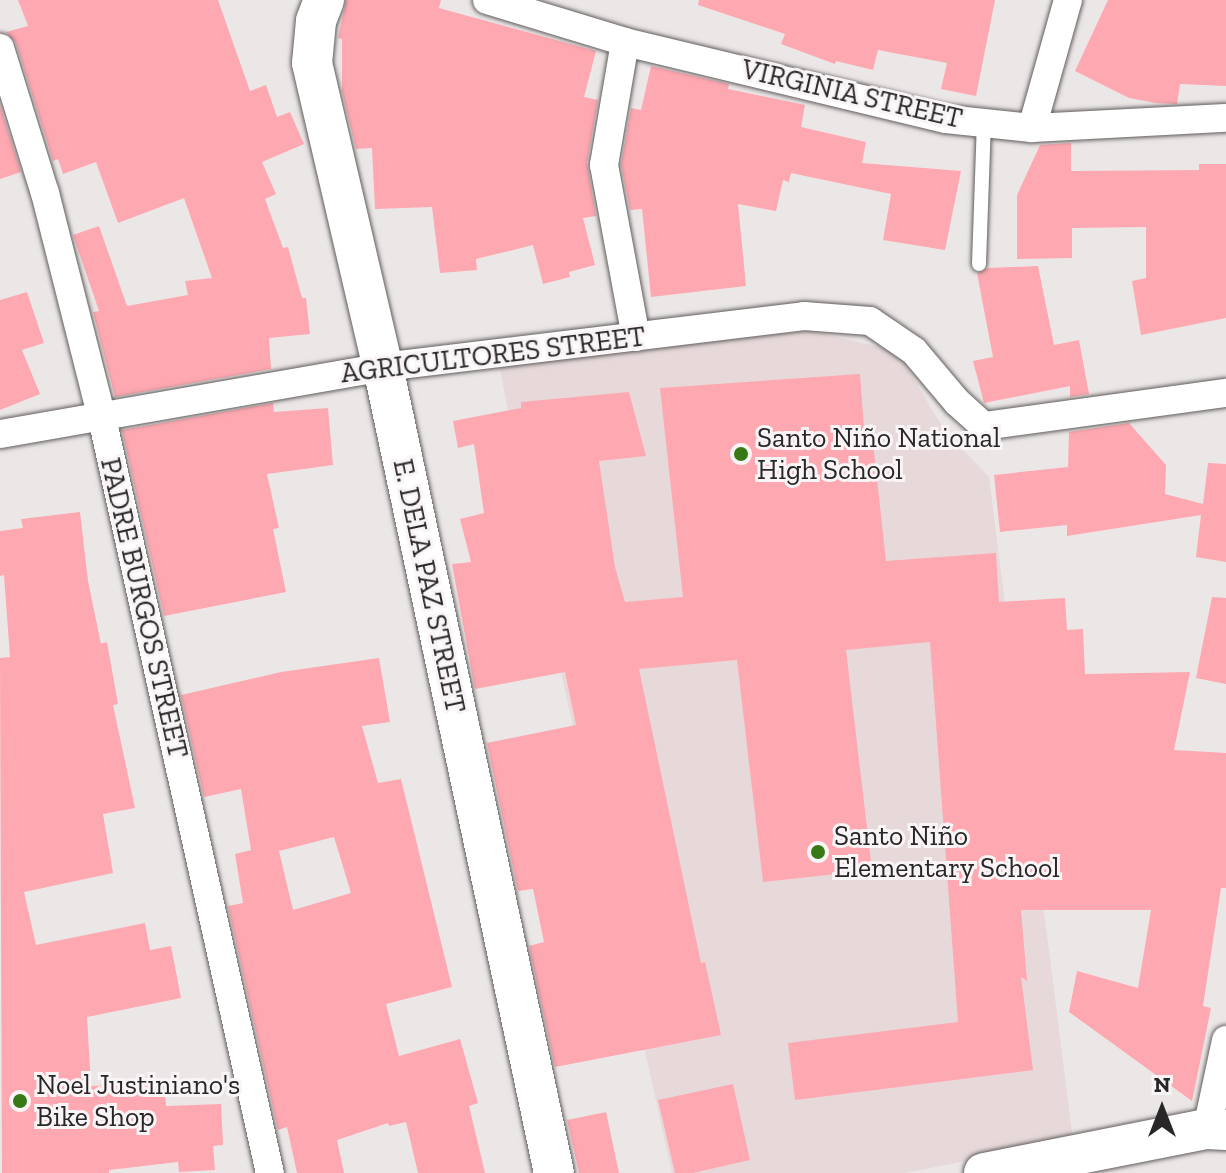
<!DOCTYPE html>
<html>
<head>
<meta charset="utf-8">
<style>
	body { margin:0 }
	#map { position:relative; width:1226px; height:1173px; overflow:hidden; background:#ece7e7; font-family:"Zilla Slab",serif }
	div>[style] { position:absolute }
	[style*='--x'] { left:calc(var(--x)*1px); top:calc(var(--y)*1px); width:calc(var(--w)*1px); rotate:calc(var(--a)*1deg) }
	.built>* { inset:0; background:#e7d9da }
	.building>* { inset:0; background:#fea8b1 }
	.roads { filter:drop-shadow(0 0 2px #625e5e) drop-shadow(0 0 2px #625e5e) }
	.lane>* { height:14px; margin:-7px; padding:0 7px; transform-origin:7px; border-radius:7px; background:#fff }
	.street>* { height:28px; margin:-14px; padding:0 14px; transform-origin:14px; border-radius:14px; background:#fff }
	.secondary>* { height:40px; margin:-20px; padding:0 20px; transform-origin:20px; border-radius:20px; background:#fff }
	.dots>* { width:22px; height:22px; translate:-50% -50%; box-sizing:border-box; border:4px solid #f9f4f5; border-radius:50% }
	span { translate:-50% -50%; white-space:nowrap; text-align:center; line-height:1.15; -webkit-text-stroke:6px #f9f4f5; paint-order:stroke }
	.street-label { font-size:28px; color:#282626 }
	.poi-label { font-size:28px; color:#282626 }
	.left { translate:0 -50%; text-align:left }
	.north { position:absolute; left:1122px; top:1069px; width:80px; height:80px; -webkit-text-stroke:6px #f9f4f5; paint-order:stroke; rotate:0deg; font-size:22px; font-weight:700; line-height:32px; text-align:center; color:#282626 }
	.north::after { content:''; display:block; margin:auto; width:28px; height:36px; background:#282626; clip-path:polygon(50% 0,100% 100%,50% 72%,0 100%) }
</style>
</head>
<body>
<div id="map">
	<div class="built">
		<div style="clip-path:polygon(797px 328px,897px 351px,945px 431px,989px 477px,1073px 1140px,905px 1173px,672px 1173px,537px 564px,498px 358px)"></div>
	</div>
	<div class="building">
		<div style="clip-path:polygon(18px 0,218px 0,250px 91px,266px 85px,277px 117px,290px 112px,304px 144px,262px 162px,276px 194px,265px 199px,283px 248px,288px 247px,302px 298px,306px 298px,310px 334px,269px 338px,271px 369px,115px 397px,93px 312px,99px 311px,73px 235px,99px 226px,127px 306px,188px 295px,185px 281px,212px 278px,184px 198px,118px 223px,96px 162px,63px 174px,58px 159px,53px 161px,16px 43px,6px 32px,28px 26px)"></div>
		<div style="clip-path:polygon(346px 0,441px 0,439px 8px,596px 51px,584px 97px,598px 100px,587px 163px,596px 216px,583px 218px,595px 265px,569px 272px,570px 277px,543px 284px,533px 245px,476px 259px,477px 270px,440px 273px,432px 207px,375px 209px,372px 148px,356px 149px,342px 91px,342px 39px,338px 38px)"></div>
		<div style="clip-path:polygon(699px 0,995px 0,976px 96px,941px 89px,947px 63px,878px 50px,873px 70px,836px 61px,835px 64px,781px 44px,785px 34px,698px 5px)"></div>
		<div style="clip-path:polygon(1108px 0,1226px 0,1226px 86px,1180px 84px,1177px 104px,1156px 103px,1129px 98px,1075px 71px)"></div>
		<div style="clip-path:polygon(651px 66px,729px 84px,728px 89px,805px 105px,801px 127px,866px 142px,862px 163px,961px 171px,945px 250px,883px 240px,891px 194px,791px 173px,789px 182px,783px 180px,776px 211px,738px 204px,746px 286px,651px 297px,642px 209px,630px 210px,621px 165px,631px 108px,641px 110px)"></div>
		<div style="clip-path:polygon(0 105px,21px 172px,0 179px)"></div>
		<div style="clip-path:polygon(1071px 143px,1071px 171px,1199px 170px,1199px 164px,1226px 164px,1226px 318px,1141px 335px,1132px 281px,1146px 278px,1146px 227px,1072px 228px,1072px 258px,1017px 259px,1017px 195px,1040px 145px)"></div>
		<div style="clip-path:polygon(1038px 266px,1054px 345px,1079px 340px,1089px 394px,1070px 397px,1070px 386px,984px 403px,973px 361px,993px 357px,977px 273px,988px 268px)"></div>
		<div style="clip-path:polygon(27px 292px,44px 343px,22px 350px,40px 394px,0 410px,0 300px)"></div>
		<div style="clip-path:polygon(860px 374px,865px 443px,873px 442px,886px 561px,996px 553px,999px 602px,1065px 598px,1067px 630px,1083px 629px,1085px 674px,1190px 672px,1174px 750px,1226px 753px,1226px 888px,1221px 888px,1203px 1006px,1211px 1008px,1192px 1101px,1069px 1012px,1077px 971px,1138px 988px,1151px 910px,1021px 910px,1027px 981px,1021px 977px,1033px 1070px,795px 1100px,788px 1043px,958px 1022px,930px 642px,846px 650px,872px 870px,763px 882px,737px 660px,639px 669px,701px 963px,705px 962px,721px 1035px,555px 1067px,529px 946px,544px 942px,533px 889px,518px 891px,487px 743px,576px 725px,565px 672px,475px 689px,452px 564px,471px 562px,460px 519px,484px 513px,474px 444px,458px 448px,453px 421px,521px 408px,521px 402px,629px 392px,646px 456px,599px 461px,615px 567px,625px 602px,683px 597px,660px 388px)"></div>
		<div style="clip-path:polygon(273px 403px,274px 412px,328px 408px,333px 465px,267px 474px,279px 528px,273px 529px,286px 592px,164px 616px,122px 430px)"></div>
		<div style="clip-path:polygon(1129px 423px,1166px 465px,1165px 494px,1203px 504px,1208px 463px,1226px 464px,1226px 562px,1196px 557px,1201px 515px,1067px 536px,1067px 525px,1000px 532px,994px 475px,1068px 467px,1069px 432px)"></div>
		<div style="clip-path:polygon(80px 512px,88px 581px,101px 644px,107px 642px,118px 704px,113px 705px,135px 808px,103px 814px,113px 873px,24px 892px,36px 945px,145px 923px,150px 950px,171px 946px,181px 998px,87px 1017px,91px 1086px,164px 1082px,166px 1106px,221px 1104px,223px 1145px,213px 1146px,215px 1170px,179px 1172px,178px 1162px,109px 1170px,109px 1173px,2px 1173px,0 658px,10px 657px,4px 575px,0 576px,0 531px,23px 528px,21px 519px)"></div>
		<div style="clip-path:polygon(1212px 597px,1226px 598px,1226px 684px,1196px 678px)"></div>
		<div style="clip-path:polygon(evenodd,379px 658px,390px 722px,362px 726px,378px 783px,401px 779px,452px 987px,386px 1004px,399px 1056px,460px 1039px,478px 1103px,469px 1106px,485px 1173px,418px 1173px,406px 1122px,389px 1126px,388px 1123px,337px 1140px,344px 1173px,297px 1173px,287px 1127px,278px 1130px,277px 1126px,228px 906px,243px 903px,235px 854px,251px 850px,241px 789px,204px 797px,181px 695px,281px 672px,379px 658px,334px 837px,351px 893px,293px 910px,279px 851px,334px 837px)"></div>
		<div style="clip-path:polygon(733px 1084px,750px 1160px,693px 1173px,675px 1173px,658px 1100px)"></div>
		<div style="clip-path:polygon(606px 1112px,619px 1173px,579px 1173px,567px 1120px)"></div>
	</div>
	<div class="roads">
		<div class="lane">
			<div style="--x:979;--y:264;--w:141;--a:-88"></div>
		</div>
		<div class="street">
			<div style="--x:487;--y:0;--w:144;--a:16.9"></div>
			<div style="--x:625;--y:42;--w:330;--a:13.5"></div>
			<div style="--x:946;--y:119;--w:86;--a:6"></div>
			<div style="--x:1032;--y:128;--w:194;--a:-3"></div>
			<div style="--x:625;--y:42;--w:125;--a:99.7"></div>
			<div style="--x:604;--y:165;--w:175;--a:79.5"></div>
			<div style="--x:0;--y:48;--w:152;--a:72.8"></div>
			<div style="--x:45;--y:193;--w:232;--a:75.8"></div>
			<div style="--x:102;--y:418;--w:773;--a:77.46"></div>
			<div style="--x:1032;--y:128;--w:133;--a:-74.3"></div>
			<div style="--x:0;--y:434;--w:389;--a:-9.9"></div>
			<div style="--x:383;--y:367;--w:424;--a:-6.9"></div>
			<div style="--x:804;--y:316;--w:66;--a:4.3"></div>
			<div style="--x:870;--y:321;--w:53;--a:34.3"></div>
			<div style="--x:914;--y:351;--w:67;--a:49.9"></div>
			<div style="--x:957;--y:402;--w:36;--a:42"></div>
			<div style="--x:984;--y:426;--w:244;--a:-7.8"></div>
			<div style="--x:1207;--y:1129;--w:91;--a:-77.9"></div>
		</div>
		<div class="secondary">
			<div style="--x:324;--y:0;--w:22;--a:111"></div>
			<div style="--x:316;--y:21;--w:42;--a:95.4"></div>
			<div style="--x:312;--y:63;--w:312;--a:76.9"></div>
			<div style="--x:383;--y:367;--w:824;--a:78.02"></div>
			<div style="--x:984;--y:1173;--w:227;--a:-11.2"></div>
			<div style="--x:1207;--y:1129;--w:19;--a:3"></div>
		</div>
	</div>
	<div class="dots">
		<div style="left:741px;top:454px;background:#387917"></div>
		<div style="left:818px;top:852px;background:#387917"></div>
		<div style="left:20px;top:1101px;background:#387917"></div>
	</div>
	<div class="street-label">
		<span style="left:852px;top:94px;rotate:13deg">VIRGINIA STREET</span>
		<span style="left:493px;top:355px;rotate:-7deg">AGRICULTORES STREET</span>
		<span style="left:429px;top:586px;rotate:78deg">E. DELA PAZ STREET</span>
		<span style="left:144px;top:608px;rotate:77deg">PADRE BURGOS STREET</span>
	</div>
	<div class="poi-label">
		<span class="left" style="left:757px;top:454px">Santo Niño National<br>High School</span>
		<span class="left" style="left:834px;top:852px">Santo Niño<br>Elementary School</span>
		<span class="left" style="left:36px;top:1101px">Noel Justiniano's<br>Bike Shop</span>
	</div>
	<div class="north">N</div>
</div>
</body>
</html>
